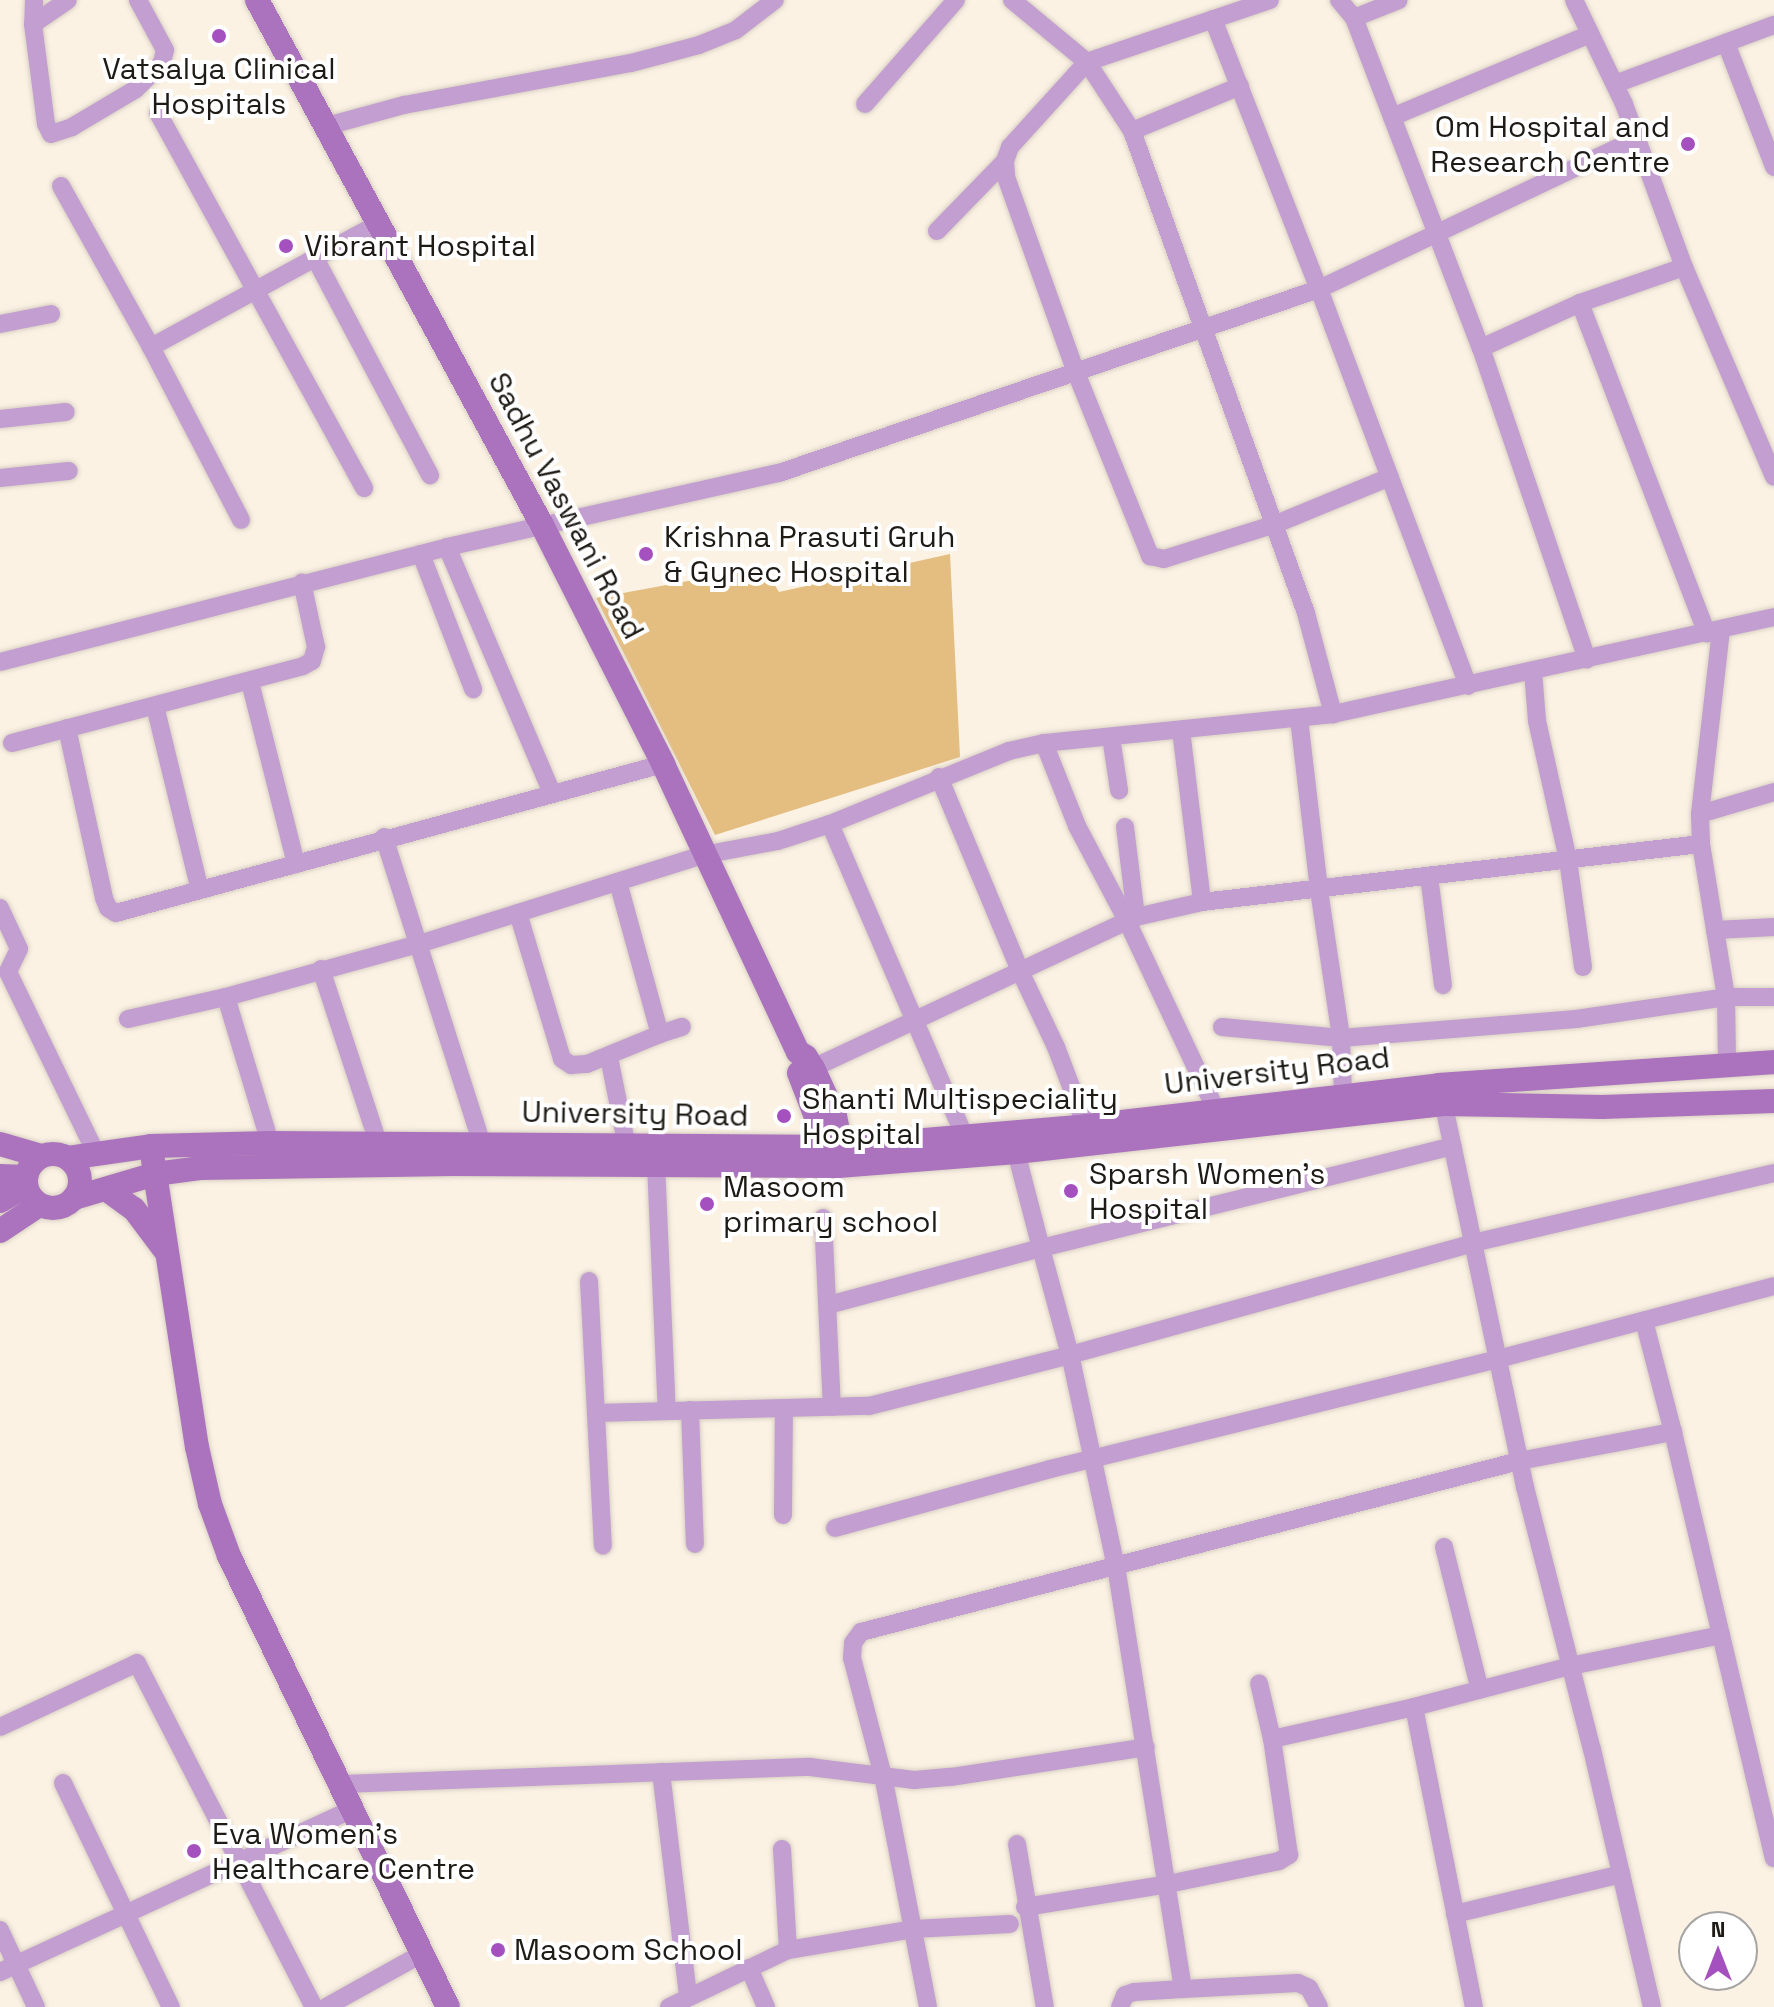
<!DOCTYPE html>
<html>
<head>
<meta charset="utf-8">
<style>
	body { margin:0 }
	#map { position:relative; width:1774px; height:2007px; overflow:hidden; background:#fbf2e4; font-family:"Space Grotesk",sans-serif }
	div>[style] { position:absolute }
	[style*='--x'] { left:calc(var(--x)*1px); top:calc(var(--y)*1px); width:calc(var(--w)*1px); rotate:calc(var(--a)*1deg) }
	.green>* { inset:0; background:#e4bd80 }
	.roads { filter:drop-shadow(0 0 2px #d8d0c3) drop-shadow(0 0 2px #d8d0c3) }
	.street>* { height:18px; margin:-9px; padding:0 9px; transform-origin:9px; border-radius:9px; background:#c39ed0 }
	.secondary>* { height:24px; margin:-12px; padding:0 12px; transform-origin:12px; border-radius:12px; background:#ab73bd }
	.secondary>.ring { margin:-12px; padding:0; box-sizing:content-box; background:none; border:24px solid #ab73bd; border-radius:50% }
	.dots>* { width:22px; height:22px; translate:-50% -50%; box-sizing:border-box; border:4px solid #fff; border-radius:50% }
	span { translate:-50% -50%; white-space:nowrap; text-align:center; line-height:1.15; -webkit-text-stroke:8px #fff; paint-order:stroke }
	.poi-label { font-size:30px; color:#1e1b16 }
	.right { translate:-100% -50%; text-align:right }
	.left { translate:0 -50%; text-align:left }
	.street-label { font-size:30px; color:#1e1b16 }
	.north { position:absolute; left:1678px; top:1911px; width:80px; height:80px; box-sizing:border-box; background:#fff; border:2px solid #a5a4a2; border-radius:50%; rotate:0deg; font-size:22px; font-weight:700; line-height:32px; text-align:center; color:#1e1b16 }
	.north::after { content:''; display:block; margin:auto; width:28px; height:36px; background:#a450be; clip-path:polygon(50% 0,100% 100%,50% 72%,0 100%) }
</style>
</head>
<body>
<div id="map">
	<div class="green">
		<div style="clip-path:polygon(950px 554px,960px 757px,715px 835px,596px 598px,764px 567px,779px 592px)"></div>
	</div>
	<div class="roads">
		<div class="street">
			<div style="--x:34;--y:0;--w:24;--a:92"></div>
			<div style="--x:33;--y:24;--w:101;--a:82.6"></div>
			<div style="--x:46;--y:124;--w:11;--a:63"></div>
			<div style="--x:51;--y:134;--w:22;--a:-18"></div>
			<div style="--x:72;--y:127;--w:74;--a:-30.7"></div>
			<div style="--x:136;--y:89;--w:37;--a:-45"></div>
			<div style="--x:162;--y:63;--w:13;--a:-77"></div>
			<div style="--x:165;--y:50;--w:57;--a:-118.4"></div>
			<div style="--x:1012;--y:0;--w:97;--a:39.6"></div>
			<div style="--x:1087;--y:62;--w:82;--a:56.9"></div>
			<div style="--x:1132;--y:131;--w:512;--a:70.15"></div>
			<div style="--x:1306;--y:613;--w:105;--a:75"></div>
			<div style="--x:1270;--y:0;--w:193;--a:161.3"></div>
			<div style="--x:1087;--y:62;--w:115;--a:132.2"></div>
			<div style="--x:1010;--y:147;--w:15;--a:110"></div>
			<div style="--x:1005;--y:161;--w:16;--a:86"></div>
			<div style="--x:1006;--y:177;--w:205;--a:70.3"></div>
			<div style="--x:1075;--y:370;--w:201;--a:68"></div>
			<div style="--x:1150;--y:556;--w:14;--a:12"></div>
			<div style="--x:1164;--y:559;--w:117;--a:-17.4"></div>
			<div style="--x:1276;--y:524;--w:123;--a:-22.4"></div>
			<div style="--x:1339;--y:0;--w:23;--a:50"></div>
			<div style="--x:1354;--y:18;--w:354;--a:69"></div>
			<div style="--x:1481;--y:348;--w:329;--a:71.2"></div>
			<div style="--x:1574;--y:0;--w:115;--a:64.3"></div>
			<div style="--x:1624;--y:104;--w:174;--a:69.8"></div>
			<div style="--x:1684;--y:267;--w:228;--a:66.8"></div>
			<div style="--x:1354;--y:18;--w:48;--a:-21.8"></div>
			<div style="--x:1213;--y:19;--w:290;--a:68.6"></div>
			<div style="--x:1319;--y:289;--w:424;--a:69.4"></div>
			<div style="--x:33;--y:24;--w:42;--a:-34.4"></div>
			<div style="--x:1726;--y:43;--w:133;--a:68.8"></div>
			<div style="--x:1615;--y:84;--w:170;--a:-20.4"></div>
			<div style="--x:865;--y:104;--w:138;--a:-48.8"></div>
			<div style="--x:158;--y:113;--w:428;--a:61.2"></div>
			<div style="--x:1392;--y:117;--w:215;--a:-22.7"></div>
			<div style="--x:327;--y:126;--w:80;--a:-15.3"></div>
			<div style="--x:404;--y:105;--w:231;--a:-10.5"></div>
			<div style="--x:631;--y:63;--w:70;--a:-14.8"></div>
			<div style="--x:699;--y:45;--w:40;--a:-22"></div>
			<div style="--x:736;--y:30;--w:49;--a:-37.6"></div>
			<div style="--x:1132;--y:131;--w:117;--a:-22.6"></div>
			<div style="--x:61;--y:186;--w:184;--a:60.8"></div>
			<div style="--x:151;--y:347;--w:195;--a:62.5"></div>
			<div style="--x:937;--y:231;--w:98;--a:-45.8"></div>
			<div style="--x:315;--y:258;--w:246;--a:62.1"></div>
			<div style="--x:1580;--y:303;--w:354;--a:69"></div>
			<div style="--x:0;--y:324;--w:52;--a:-11.1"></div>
			<div style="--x:151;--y:347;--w:260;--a:-28.5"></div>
			<div style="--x:1481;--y:348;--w:109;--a:-24.4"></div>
			<div style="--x:1580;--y:303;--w:110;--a:-19.1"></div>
			<div style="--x:0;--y:419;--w:66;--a:-6.1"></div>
			<div style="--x:0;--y:478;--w:69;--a:-5.8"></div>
			<div style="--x:447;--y:547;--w:267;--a:66.9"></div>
			<div style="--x:421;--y:554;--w:145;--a:68.9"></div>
			<div style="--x:0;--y:662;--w:462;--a:-14.4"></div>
			<div style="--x:447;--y:547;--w:340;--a:-12.6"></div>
			<div style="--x:779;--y:473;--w:570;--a:-18.82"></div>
			<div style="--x:1319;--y:289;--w:352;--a:-25.3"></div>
			<div style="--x:1533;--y:671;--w:50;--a:85.4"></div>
			<div style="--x:1537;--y:721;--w:142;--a:77.4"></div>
			<div style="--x:1568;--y:860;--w:108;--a:82"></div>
			<div style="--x:250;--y:682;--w:188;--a:75.8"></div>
			<div style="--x:155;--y:706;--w:189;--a:76.3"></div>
			<div style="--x:1299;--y:719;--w:172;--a:83.3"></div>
			<div style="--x:1319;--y:890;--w:150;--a:81.5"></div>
			<div style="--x:1341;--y:1038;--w:56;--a:88"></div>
			<div style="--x:67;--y:728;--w:174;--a:77.7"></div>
			<div style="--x:104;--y:898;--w:11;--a:68"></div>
			<div style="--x:108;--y:908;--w:9;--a:32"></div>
			<div style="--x:116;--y:913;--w:567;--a:-15.24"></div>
			<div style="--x:1181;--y:730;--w:173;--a:83"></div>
			<div style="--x:1111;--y:737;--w:54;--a:81.4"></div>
			<div style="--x:12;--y:743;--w:301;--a:-14.8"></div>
			<div style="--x:303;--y:666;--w:10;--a:-29"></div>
			<div style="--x:312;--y:661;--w:15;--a:-74"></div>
			<div style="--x:316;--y:647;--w:66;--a:-102.2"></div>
			<div style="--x:1044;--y:743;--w:89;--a:68.3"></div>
			<div style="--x:1077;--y:826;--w:107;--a:62.2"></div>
			<div style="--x:1127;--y:921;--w:209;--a:64.8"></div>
			<div style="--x:939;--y:777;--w:210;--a:67.3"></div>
			<div style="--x:1020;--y:971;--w:84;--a:64.7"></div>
			<div style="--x:1056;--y:1047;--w:85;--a:69.2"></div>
			<div style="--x:1700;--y:814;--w:77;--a:-16.6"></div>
			<div style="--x:830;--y:824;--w:341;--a:66.7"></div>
			<div style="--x:1125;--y:827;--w:91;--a:83"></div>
			<div style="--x:384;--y:837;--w:322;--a:72.3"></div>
			<div style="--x:1701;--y:844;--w:30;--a:-92"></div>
			<div style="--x:1700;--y:814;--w:185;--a:-83.5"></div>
			<div style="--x:1429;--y:876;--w:110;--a:82.7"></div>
			<div style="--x:618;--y:882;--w:158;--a:74.6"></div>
			<div style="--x:660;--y:1034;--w:23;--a:-18"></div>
			<div style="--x:0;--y:908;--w:45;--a:65.1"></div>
			<div style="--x:19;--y:949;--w:25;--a:116"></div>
			<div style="--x:8;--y:972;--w:201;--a:64.1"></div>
			<div style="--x:518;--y:913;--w:152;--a:73.2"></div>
			<div style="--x:562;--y:1059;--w:11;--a:34"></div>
			<div style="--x:571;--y:1065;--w:16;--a:-4"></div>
			<div style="--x:587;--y:1064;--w:79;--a:-22.3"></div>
			<div style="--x:1715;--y:930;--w:59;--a:-2.9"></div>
			<div style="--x:321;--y:969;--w:185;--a:71.8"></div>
			<div style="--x:226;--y:997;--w:152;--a:73.2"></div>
			<div style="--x:128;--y:1019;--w:100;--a:-12.7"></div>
			<div style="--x:226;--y:997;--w:200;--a:-15.4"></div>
			<div style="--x:419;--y:944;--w:298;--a:-17.4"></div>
			<div style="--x:703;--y:855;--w:76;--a:-10.6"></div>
			<div style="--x:778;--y:841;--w:55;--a:-18.1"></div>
			<div style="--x:830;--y:824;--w:193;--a:-22.2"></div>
			<div style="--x:1009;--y:751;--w:36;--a:-13"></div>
			<div style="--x:1044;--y:743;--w:290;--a:-5.7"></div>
			<div style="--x:1333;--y:714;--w:452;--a:-12.4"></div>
			<div style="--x:1222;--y:1027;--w:120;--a:5.3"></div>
			<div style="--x:1341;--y:1038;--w:236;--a:-4.6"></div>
			<div style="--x:1576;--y:1019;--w:152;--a:-8.3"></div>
			<div style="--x:1726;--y:997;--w:48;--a:0"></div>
			<div style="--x:609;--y:1057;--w:92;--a:78.7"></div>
			<div style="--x:813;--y:1068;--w:357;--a:-25.1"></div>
			<div style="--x:1136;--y:917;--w:68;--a:-12.8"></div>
			<div style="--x:1202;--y:902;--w:502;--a:-6.63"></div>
			<div style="--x:1701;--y:844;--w:155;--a:80.7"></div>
			<div style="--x:1726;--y:997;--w:66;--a:89.1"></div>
			<div style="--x:1441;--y:1092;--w:404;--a:78"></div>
			<div style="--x:1525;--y:1487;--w:270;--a:75.7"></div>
			<div style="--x:1592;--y:1749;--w:265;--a:76.9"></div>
			<div style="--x:656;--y:1164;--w:247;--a:87.5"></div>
			<div style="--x:823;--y:1218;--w:189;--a:87.3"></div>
			<div style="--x:589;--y:1281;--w:265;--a:87"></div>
			<div style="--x:828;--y:1305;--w:220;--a:-15"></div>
			<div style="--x:1041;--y:1248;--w:99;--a:-104.6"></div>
			<div style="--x:690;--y:1410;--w:134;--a:87.9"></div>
			<div style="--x:596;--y:1413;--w:273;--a:-1.5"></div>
			<div style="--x:869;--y:1406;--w:207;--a:-14.2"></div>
			<div style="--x:1070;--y:1355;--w:418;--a:-15.5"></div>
			<div style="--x:1473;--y:1243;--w:309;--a:-13.1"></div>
			<div style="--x:1673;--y:1432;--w:438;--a:76.7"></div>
			<div style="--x:783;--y:1515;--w:106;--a:-89.5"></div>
			<div style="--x:835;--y:1528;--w:223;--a:-15.3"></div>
			<div style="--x:1050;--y:1469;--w:461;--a:-13.8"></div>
			<div style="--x:1498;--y:1359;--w:285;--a:-14.8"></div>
			<div style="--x:1444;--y:1547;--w:147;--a:75.9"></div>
			<div style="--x:1414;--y:1707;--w:306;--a:78.7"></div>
			<div style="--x:0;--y:1727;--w:151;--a:-25"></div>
			<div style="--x:137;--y:1663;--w:387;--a:62.8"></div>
			<div style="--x:1272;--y:1739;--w:146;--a:-12.7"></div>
			<div style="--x:1414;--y:1707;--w:161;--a:-14.7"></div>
			<div style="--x:1570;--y:1666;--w:154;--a:-11.6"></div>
			<div style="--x:661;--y:1772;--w:226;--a:83.1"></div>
			<div style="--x:63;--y:1783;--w:249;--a:64.3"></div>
			<div style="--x:342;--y:1784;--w:468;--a:-2.1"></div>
			<div style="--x:810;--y:1767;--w:105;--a:7.1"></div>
			<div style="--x:914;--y:1780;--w:37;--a:-5"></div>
			<div style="--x:951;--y:1777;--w:197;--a:-8.7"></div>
			<div style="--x:1017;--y:1844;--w:165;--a:80.3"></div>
			<div style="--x:782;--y:1849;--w:101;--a:86.6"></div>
			<div style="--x:1025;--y:1907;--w:145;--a:-9.1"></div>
			<div style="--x:1168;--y:1884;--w:113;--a:-11.7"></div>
			<div style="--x:1279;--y:1861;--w:12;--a:-31"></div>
			<div style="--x:1289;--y:1855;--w:117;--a:-98.3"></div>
			<div style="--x:1272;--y:1739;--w:57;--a:-103.1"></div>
			<div style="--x:1455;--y:1914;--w:171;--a:-13.5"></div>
			<div style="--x:0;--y:1930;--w:85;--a:64.9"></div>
			<div style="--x:749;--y:1968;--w:43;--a:66.4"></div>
			<div style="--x:0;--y:1972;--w:388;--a:-24.8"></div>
			<div style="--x:1183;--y:1989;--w:115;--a:-3"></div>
			<div style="--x:1298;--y:1983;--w:12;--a:24"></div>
			<div style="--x:1309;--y:1988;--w:21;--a:62"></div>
			<div style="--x:326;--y:2007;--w:111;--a:-29.1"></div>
			<div style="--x:669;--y:2007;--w:132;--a:-25.6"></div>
			<div style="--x:788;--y:1950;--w:127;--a:-9.5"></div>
			<div style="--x:913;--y:1929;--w:97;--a:-3"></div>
			<div style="--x:928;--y:2007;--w:235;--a:-101"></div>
			<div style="--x:883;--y:1776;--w:122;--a:-104.7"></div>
			<div style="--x:852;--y:1658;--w:15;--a:-86"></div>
			<div style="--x:853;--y:1643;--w:14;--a:-54"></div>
			<div style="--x:861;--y:1632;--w:680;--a:-14.57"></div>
			<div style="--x:1519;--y:1461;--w:157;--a:-10.7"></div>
			<div style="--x:1673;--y:1432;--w:115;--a:-104.6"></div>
			<div style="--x:1120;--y:2007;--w:13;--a:-67"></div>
			<div style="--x:1125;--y:1995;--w:9;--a:-18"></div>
			<div style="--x:1134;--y:1992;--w:49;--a:-3.5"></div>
			<div style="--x:1183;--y:1989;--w:427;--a:-99"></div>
			<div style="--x:1116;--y:1567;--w:217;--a:-102.2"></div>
			<div style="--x:1070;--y:1355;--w:111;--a:-105.2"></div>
			<div style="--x:1041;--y:1248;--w:424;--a:-13.9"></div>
		</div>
		<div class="secondary">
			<div style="--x:257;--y:0;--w:600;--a:61.51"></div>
			<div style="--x:543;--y:527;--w:266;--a:63.1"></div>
			<div style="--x:663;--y:764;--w:318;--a:64.9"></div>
			<div style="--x:798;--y:1052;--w:9;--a:32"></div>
			<div style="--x:806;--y:1057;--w:13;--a:58"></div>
			<div style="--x:813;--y:1068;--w:53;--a:65.4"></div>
			<div style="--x:835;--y:1116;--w:45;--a:78.4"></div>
			<div style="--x:799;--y:1073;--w:61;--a:68.9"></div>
			<div style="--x:821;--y:1130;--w:30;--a:84"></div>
			<div style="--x:0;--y:1144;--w:43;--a:16.3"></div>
			<div class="ring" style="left:26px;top:1154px;width:30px;height:30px"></div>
			<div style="--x:68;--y:1158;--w:84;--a:-8.2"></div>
			<div style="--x:151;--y:1146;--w:119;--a:-1.4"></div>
			<div style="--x:270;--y:1143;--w:573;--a:0.4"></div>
			<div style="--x:843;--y:1147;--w:244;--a:-4.9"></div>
			<div style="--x:1086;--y:1126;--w:355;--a:-6.6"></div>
			<div style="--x:1439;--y:1085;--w:336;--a:-3.9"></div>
			<div style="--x:153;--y:1160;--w:290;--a:81.3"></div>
			<div style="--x:197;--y:1447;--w:58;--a:77.2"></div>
			<div style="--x:210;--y:1504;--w:55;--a:69.9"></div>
			<div style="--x:229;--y:1556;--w:501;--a:64.1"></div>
			<div style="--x:0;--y:1176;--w:26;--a:2"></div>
			<div style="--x:106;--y:1189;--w:34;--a:36"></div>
			<div style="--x:134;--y:1209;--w:50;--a:53.1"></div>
			<div style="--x:74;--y:1198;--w:84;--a:-16.5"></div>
			<div style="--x:155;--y:1174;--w:45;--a:-7.6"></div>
			<div style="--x:200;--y:1168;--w:253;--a:-0.9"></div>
			<div style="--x:453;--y:1164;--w:385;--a:0.3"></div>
			<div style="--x:838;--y:1166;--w:179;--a:-4.5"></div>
			<div style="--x:1016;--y:1152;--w:430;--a:-6.4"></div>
			<div style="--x:1443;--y:1104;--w:159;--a:1.1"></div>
			<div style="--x:1602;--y:1107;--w:172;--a:-2"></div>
			<div style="--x:0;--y:1201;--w:30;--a:-30"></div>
			<div style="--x:0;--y:1231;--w:47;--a:-33.7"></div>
		</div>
	</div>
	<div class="dots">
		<div style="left:219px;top:36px;background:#a450be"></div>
		<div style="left:1688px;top:144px;background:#a450be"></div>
		<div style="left:286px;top:246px;background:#a450be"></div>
		<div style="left:646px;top:554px;background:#a450be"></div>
		<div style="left:784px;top:1116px;background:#a450be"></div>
		<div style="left:1071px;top:1191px;background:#a450be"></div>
		<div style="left:707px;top:1204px;background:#a450be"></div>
		<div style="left:194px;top:1851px;background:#a450be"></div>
		<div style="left:498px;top:1950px;background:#a450be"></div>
	</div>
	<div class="poi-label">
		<span style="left:219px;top:86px">Vatsalya Clinical<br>Hospitals</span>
		<span class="right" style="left:1670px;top:144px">Om Hospital and<br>Research Centre</span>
		<span class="left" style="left:304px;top:246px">Vibrant Hospital</span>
		<span class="left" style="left:664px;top:554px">Krishna Prasuti Gruh<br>&amp; Gynec Hospital</span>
		<span class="left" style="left:802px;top:1116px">Shanti Multispeciality<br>Hospital</span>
		<span class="left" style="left:1089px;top:1191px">Sparsh Women's<br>Hospital</span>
		<span class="left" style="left:723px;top:1204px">Masoom<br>primary school</span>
		<span class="left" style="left:212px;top:1851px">Eva Women's<br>Healthcare Centre</span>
		<span class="left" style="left:514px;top:1950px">Masoom School</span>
	</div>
	<div class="street-label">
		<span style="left:566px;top:506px;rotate:62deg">Sadhu Vaswani Road</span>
		<span style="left:1277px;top:1071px;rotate:-7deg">University Road</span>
		<span style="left:635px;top:1114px;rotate:1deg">University Road</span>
	</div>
	<div class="north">N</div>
</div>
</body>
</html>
